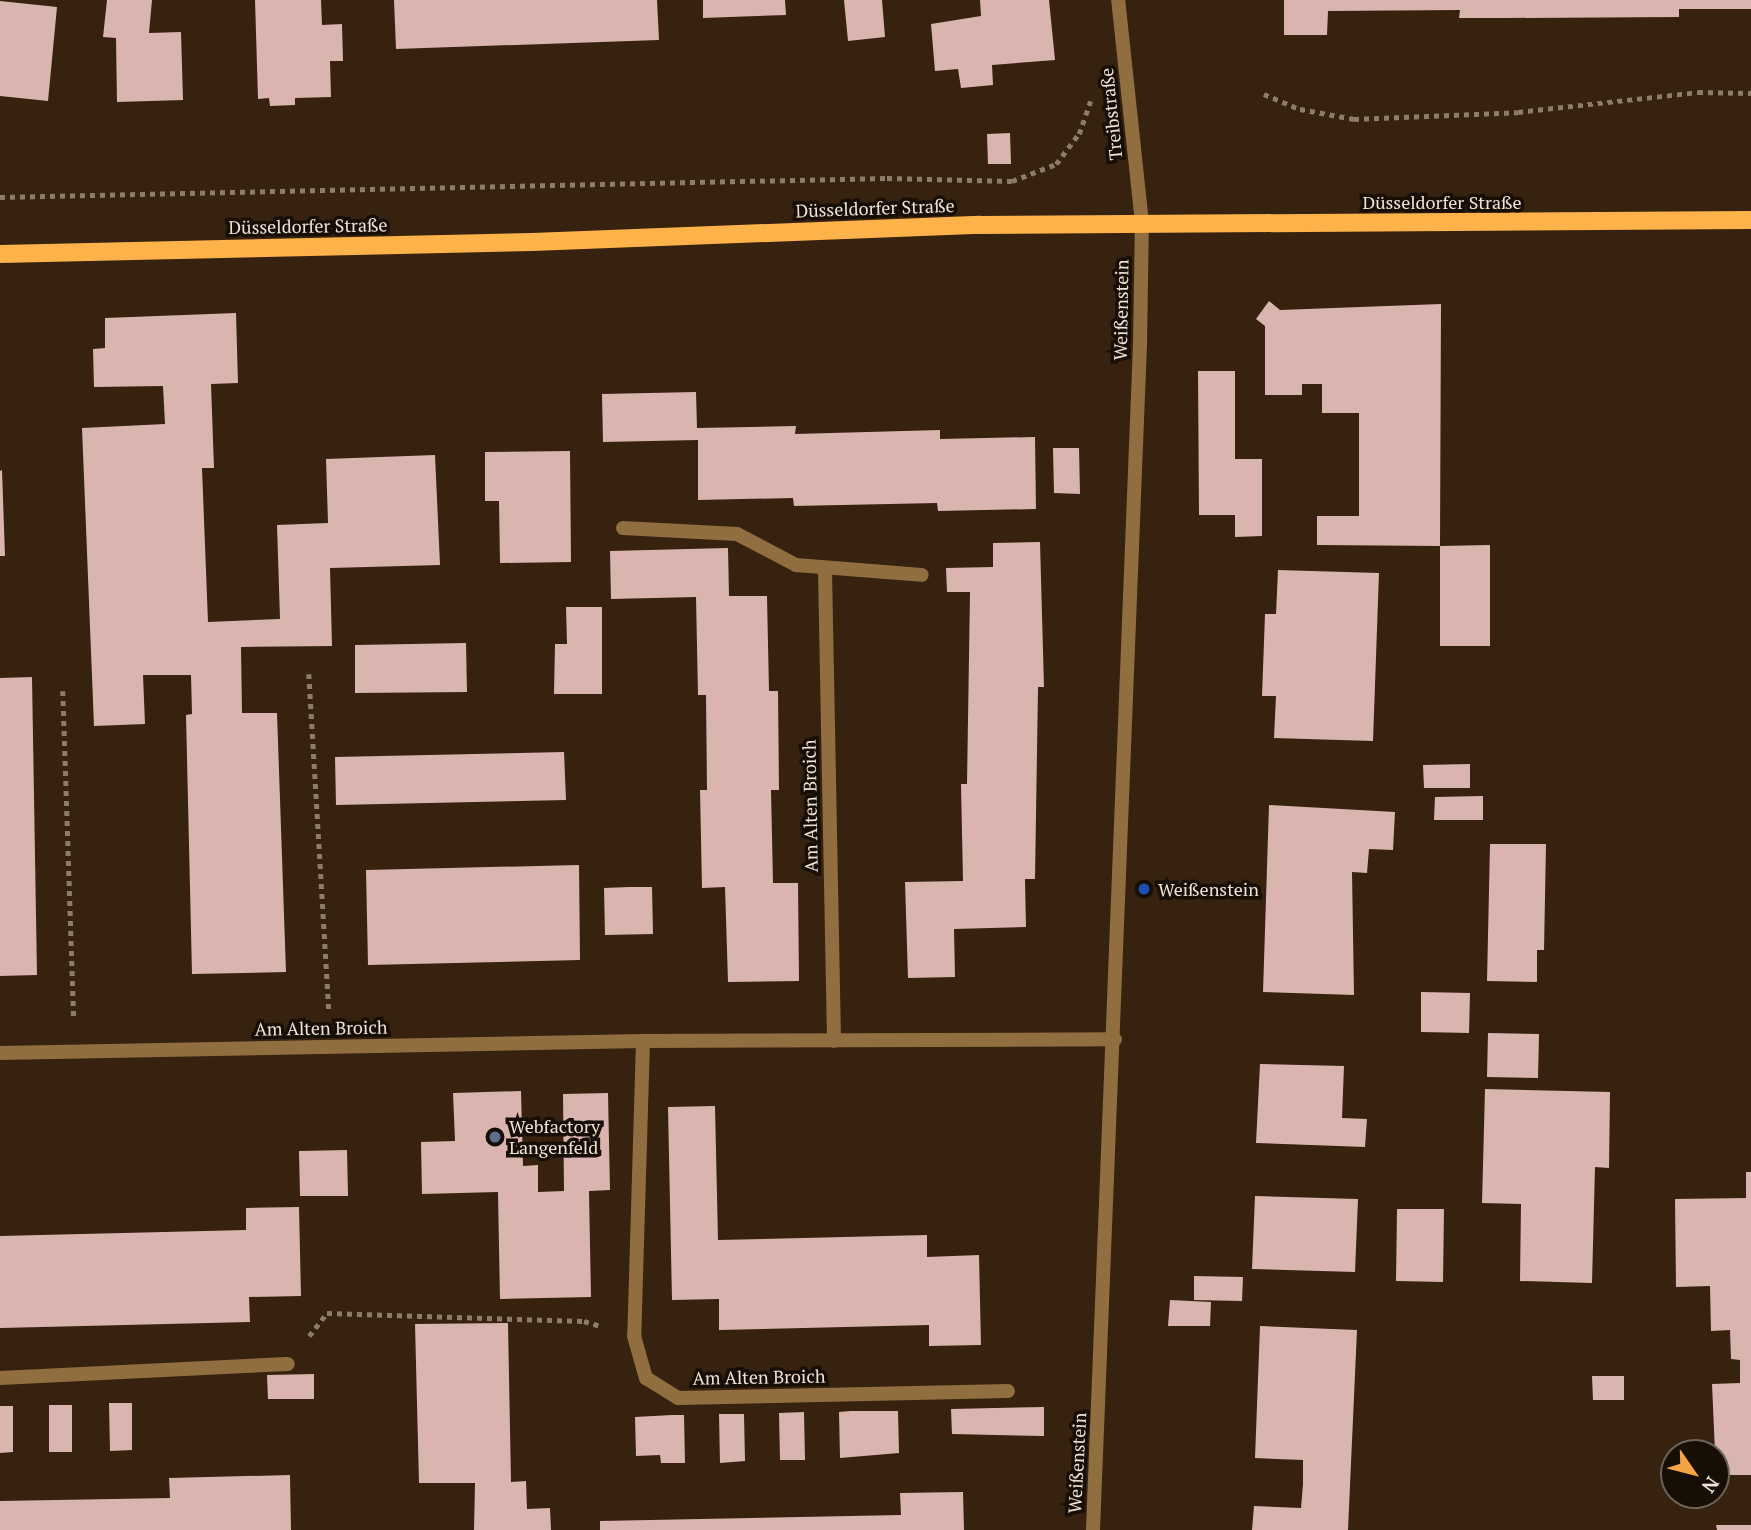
<!DOCTYPE html>
<html>
<head>
<meta charset="utf-8">
<style>
	body { margin:0 }
	#map { position:relative; width:1751px; height:1530px; overflow:hidden; background:#37220f; font-family:"PT Serif",serif }
	div>[style] { position:absolute }
	[style*='--x'] { left:calc(var(--x)*1px); top:calc(var(--y)*1px); width:calc(var(--w)*1px); rotate:calc(var(--a)*1deg) }
	.building>* { inset:0; background:#dab5b0 }
	.path>* { height:4.5px; margin-top:-2.25px; transform-origin:0; background:repeating-linear-gradient(90deg,#8d7c6c 0 5px,transparent 0 10px) }
	.minor>* { height:14px; margin:-7px; padding:0 7px; transform-origin:7px; border-radius:7px; background:#916e40 }
	.primary>* { height:18px; margin:-9px; padding:0 9px; transform-origin:9px; border-radius:9px; background:#feb34a }
	.dots>* { width:19px; height:19px; translate:-50% -50%; box-sizing:border-box; border:4px solid #170e06; border-radius:50% }
	span { translate:-50% -50%; white-space:nowrap; text-align:center; line-height:1.15; -webkit-text-stroke:7px #170e06; paint-order:stroke }
	.street-label { font-size:18px; color:#f0e2d6 }
	.poi-label { font-size:18px; color:#f0e2d6 }
	.left { translate:0 -50%; text-align:left }
	.north { position:absolute; left:1660px; top:1439px; width:70px; height:70px; box-sizing:border-box; background:#170e06; border:2px solid #6e6359; border-radius:50%; rotate:125deg; font-size:19px; font-weight:700; line-height:28px; text-align:center; color:#f0e2d6 }
	.north::after { content:''; display:block; margin:auto; width:24px; height:32px; background:#f4a444; clip-path:polygon(50% 0,100% 100%,50% 72%,0 100%) }
</style>
</head>
<body>
<div id="map">
	<div class="building">
		<div style="clip-path:polygon(107px 0,152px 0,149px 33px,181px 32px,183px 100px,117px 102px,116px 38px,103px 37px)"></div>
		<div style="clip-path:polygon(255px 0,321px 0,322px 25px,342px 24px,343px 61px,330px 61px,331px 97px,295px 98px,295px 105px,270px 106px,269px 98px,258px 99px)"></div>
		<div style="clip-path:polygon(394px 0,657px 0,659px 40px,396px 49px)"></div>
		<div style="clip-path:polygon(703px 0,785px 0,786px 15px,703px 18px)"></div>
		<div style="clip-path:polygon(844px 0,882px 0,885px 37px,848px 41px)"></div>
		<div style="clip-path:polygon(980px 0,1049px 0,1055px 60px,992px 65px,993px 85px,961px 88px,958px 69px,935px 71px,931px 24px,981px 16px)"></div>
		<div style="clip-path:polygon(1284px 0,1751px 0,1751px 9px,1679px 9px,1679px 17px,1504px 18px,1459px 18px,1460px 10px,1328px 11px,1327px 35px,1284px 35px)"></div>
		<div style="clip-path:polygon(0 1px,57px 7px,48px 101px,0 96px)"></div>
		<div style="clip-path:polygon(1010px 133px,1011px 164px,988px 164px,987px 134px)"></div>
		<div style="clip-path:polygon(1269px 301px,1280px 310px,1441px 304px,1440px 546px,1317px 545px,1317px 516px,1359px 516px,1359px 413px,1322px 413px,1322px 384px,1302px 384px,1302px 395px,1265px 395px,1265px 326px,1256px 319px)"></div>
		<div style="clip-path:polygon(236px 313px,238px 383px,211px 384px,214px 468px,202px 468px,208px 622px,280px 619px,277px 525px,328px 523px,326px 459px,435px 455px,440px 565px,330px 568px,332px 646px,241px 647px,242px 713px,277px 713px,286px 972px,192px 974px,186px 715px,192px 714px,191px 675px,143px 675px,145px 724px,94px 726px,82px 428px,165px 424px,163px 386px,94px 387px,93px 349px,105px 348px,105px 318px)"></div>
		<div style="clip-path:polygon(1198px 371px,1235px 371px,1235px 459px,1262px 459px,1262px 536px,1235px 537px,1235px 515px,1199px 515px)"></div>
		<div style="clip-path:polygon(696px 392px,697px 428px,796px 426px,795px 434px,940px 430px,940px 439px,1035px 437px,1036px 509px,938px 511px,937px 503px,794px 506px,793px 498px,698px 500px,698px 440px,603px 442px,602px 394px)"></div>
		<div style="clip-path:polygon(1053px 448px,1079px 448px,1080px 494px,1054px 493px)"></div>
		<div style="clip-path:polygon(570px 451px,571px 562px,500px 563px,499px 501px,485px 501px,485px 452px)"></div>
		<div style="clip-path:polygon(2px 470px,5px 556px,0 556px,0 471px)"></div>
		<div style="clip-path:polygon(1040px 542px,1044px 687px,1038px 687px,1035px 879px,1025px 879px,1026px 927px,954px 929px,955px 977px,908px 978px,905px 882px,963px 881px,961px 784px,967px 784px,970px 592px,947px 592px,946px 568px,993px 567px,993px 543px)"></div>
		<div style="clip-path:polygon(1490px 545px,1490px 646px,1440px 646px,1440px 546px)"></div>
		<div style="clip-path:polygon(728px 548px,729px 596px,767px 596px,769px 691px,778px 691px,779px 790px,771px 790px,773px 883px,798px 883px,799px 981px,728px 982px,725px 887px,702px 888px,700px 790px,707px 790px,706px 695px,698px 695px,696px 597px,611px 599px,610px 551px)"></div>
		<div style="clip-path:polygon(1278px 570px,1379px 573px,1373px 741px,1274px 738px,1276px 696px,1262px 696px,1265px 614px,1276px 614px)"></div>
		<div style="clip-path:polygon(566px 607px,602px 607px,602px 694px,554px 694px,555px 644px,567px 644px)"></div>
		<div style="clip-path:polygon(466px 643px,467px 692px,355px 693px,355px 645px)"></div>
		<div style="clip-path:polygon(32px 677px,37px 975px,0 976px,0 678px)"></div>
		<div style="clip-path:polygon(564px 752px,566px 800px,336px 805px,335px 757px)"></div>
		<div style="clip-path:polygon(1470px 764px,1470px 788px,1424px 788px,1423px 765px)"></div>
		<div style="clip-path:polygon(1483px 796px,1483px 820px,1434px 820px,1435px 797px)"></div>
		<div style="clip-path:polygon(1269px 805px,1395px 812px,1393px 850px,1369px 849px,1367px 873px,1352px 872px,1354px 995px,1263px 992px)"></div>
		<div style="clip-path:polygon(1490px 844px,1546px 844px,1544px 950px,1537px 950px,1537px 982px,1487px 981px)"></div>
		<div style="clip-path:polygon(579px 865px,580px 960px,368px 965px,366px 870px)"></div>
		<div style="clip-path:polygon(629px 887px,652px 887px,653px 934px,605px 935px,604px 888px)"></div>
		<div style="clip-path:polygon(1421px 992px,1470px 993px,1469px 1033px,1421px 1032px)"></div>
		<div style="clip-path:polygon(1488px 1033px,1539px 1034px,1538px 1078px,1487px 1077px)"></div>
		<div style="clip-path:polygon(1260px 1064px,1344px 1066px,1342px 1118px,1367px 1119px,1365px 1147px,1256px 1143px)"></div>
		<div style="clip-path:polygon(1485px 1089px,1610px 1092px,1609px 1168px,1595px 1167px,1592px 1283px,1520px 1281px,1521px 1204px,1482px 1203px)"></div>
		<div style="clip-path:polygon(521px 1091px,523px 1166px,538px 1165px,538px 1192px,564px 1191px,563px 1094px,608px 1093px,610px 1190px,589px 1191px,591px 1297px,500px 1299px,498px 1192px,422px 1194px,421px 1142px,455px 1141px,453px 1093px)"></div>
		<div style="clip-path:polygon(715px 1106px,718px 1240px,927px 1235px,927px 1257px,979px 1255px,981px 1345px,929px 1346px,929px 1325px,719px 1330px,719px 1299px,672px 1300px,668px 1107px)"></div>
		<div style="clip-path:polygon(347px 1150px,348px 1196px,300px 1196px,299px 1151px)"></div>
		<div style="clip-path:polygon(1746px 1172px,1751px 1172px,1751px 1475px,1716px 1475px,1712px 1384px,1740px 1383px,1740px 1360px,1731px 1359px,1730px 1330px,1711px 1331px,1710px 1286px,1676px 1287px,1675px 1199px,1746px 1198px)"></div>
		<div style="clip-path:polygon(1255px 1196px,1358px 1199px,1355px 1272px,1252px 1269px)"></div>
		<div style="clip-path:polygon(299px 1207px,301px 1296px,249px 1297px,250px 1322px,0 1328px,0 1236px,246px 1230px,246px 1208px)"></div>
		<div style="clip-path:polygon(1397px 1209px,1444px 1209px,1443px 1282px,1396px 1281px)"></div>
		<div style="clip-path:polygon(1194px 1276px,1243px 1277px,1242px 1301px,1194px 1300px)"></div>
		<div style="clip-path:polygon(1170px 1300px,1211px 1302px,1210px 1326px,1168px 1326px)"></div>
		<div style="clip-path:polygon(508px 1323px,511px 1482px,526px 1481px,527px 1509px,550px 1508px,551px 1530px,474px 1530px,475px 1483px,419px 1483px,415px 1324px)"></div>
		<div style="clip-path:polygon(1260px 1326px,1357px 1330px,1348px 1530px,1252px 1530px,1254px 1506px,1301px 1508px,1303px 1484px,1303px 1460px,1255px 1458px)"></div>
		<div style="clip-path:polygon(314px 1374px,314px 1399px,268px 1399px,267px 1375px)"></div>
		<div style="clip-path:polygon(1592px 1376px,1624px 1376px,1624px 1400px,1593px 1400px)"></div>
		<div style="clip-path:polygon(109px 1403px,132px 1403px,132px 1450px,110px 1451px)"></div>
		<div style="clip-path:polygon(49px 1405px,72px 1405px,72px 1452px,49px 1452px)"></div>
		<div style="clip-path:polygon(0 1406px,13px 1406px,13px 1452px,0 1453px)"></div>
		<div style="clip-path:polygon(1044px 1407px,1044px 1436px,952px 1434px,951px 1409px)"></div>
		<div style="clip-path:polygon(851px 1411px,898px 1411px,899px 1453px,840px 1458px,839px 1412px)"></div>
		<div style="clip-path:polygon(804px 1412px,805px 1460px,780px 1460px,779px 1413px)"></div>
		<div style="clip-path:polygon(719px 1414px,744px 1414px,745px 1461px,720px 1463px)"></div>
		<div style="clip-path:polygon(672px 1415px,684px 1415px,685px 1463px,661px 1463px,660px 1455px,636px 1456px,635px 1417px)"></div>
		<div style="clip-path:polygon(290px 1475px,291px 1530px,0 1530px,0 1501px,170px 1498px,169px 1478px)"></div>
		<div style="clip-path:polygon(963px 1492px,964px 1530px,600px 1530px,600px 1521px,901px 1515px,900px 1493px)"></div>
		<div style="clip-path:polygon(1716px 1525px,1751px 1525px,1751px 1530px,1717px 1530px)"></div>
	</div>
	<div class="path">
		<div style="--x:1264;--y:94;--w:39;--a:23"></div>
		<div style="--x:1300;--y:109;--w:55;--a:10.5"></div>
		<div style="--x:1354;--y:119;--w:164;--a:-2.4"></div>
		<div style="--x:1518;--y:112;--w:181;--a:-6.3"></div>
		<div style="--x:1698;--y:92;--w:53;--a:1.1"></div>
		<div style="--x:0;--y:197;--w:887;--a:-1.23"></div>
		<div style="--x:887;--y:178;--w:125;--a:1.4"></div>
		<div style="--x:1012;--y:181;--w:47;--a:-21.1"></div>
		<div style="--x:1056;--y:164;--w:38;--a:-53"></div>
		<div style="--x:1079;--y:134;--w:39;--a:-71"></div>
		<div style="--x:309;--y:674;--w:339;--a:86.6"></div>
		<div style="--x:63;--y:691;--w:325;--a:88.1"></div>
		<div style="--x:309;--y:1336;--w:29;--a:-52"></div>
		<div style="--x:327;--y:1313;--w:257;--a:1.8"></div>
		<div style="--x:584;--y:1321;--w:17;--a:17"></div>
	</div>
	<div class="minor">
		<div style="--x:623;--y:528;--w:114;--a:3"></div>
		<div style="--x:737;--y:534;--w:67;--a:27.7"></div>
		<div style="--x:796;--y:565;--w:126;--a:4.5"></div>
		<div style="--x:825;--y:571;--w:470;--a:88.9"></div>
		<div style="--x:643;--y:1041;--w:295;--a:91.7"></div>
		<div style="--x:634;--y:1336;--w:44;--a:74.1"></div>
		<div style="--x:646;--y:1378;--w:38;--a:32"></div>
		<div style="--x:678;--y:1398;--w:330;--a:-1.2"></div>
		<div style="--x:0;--y:1053;--w:643;--a:-1.07"></div>
		<div style="--x:643;--y:1041;--w:472;--a:-0.2"></div>
		<div style="--x:0;--y:1378;--w:288;--a:-2.8"></div>
		<div style="--x:1093;--y:1530;--w:1186;--a:-87.73"></div>
		<div style="--x:1140;--y:345;--w:122;--a:-89.1"></div>
		<div style="--x:1142;--y:223;--w:224;--a:-96.1"></div>
	</div>
	<div class="primary">
		<div style="--x:0;--y:254;--w:532;--a:-1.29"></div>
		<div style="--x:532;--y:242;--w:448;--a:-2.2"></div>
		<div style="--x:980;--y:225;--w:771;--a:-0.37"></div>
	</div>
	<div class="dots">
		<div style="left:1144px;top:889px;background:#1a4fb4"></div>
		<div style="left:495px;top:1137px;background:#5c6f8a"></div>
	</div>
	<div class="street-label">
		<span style="left:1111px;top:114px;rotate:-96deg">Treibstraße</span>
		<span style="left:1442px;top:202px">Düsseldorfer Straße</span>
		<span style="left:875px;top:208px;rotate:-2deg">Düsseldorfer Straße</span>
		<span style="left:308px;top:226px;rotate:-1deg">Düsseldorfer Straße</span>
		<span style="left:1121px;top:310px;rotate:-89deg">Weißenstein</span>
		<span style="left:810px;top:806px;rotate:-91deg">Am Alten Broich</span>
		<span style="left:321px;top:1028px;rotate:-1deg">Am Alten Broich</span>
		<span style="left:759px;top:1377px;rotate:-1deg">Am Alten Broich</span>
		<span style="left:1077px;top:1463px;rotate:-87deg">Weißenstein</span>
	</div>
	<div class="poi-label">
		<span class="left" style="left:1158px;top:889px">Weißenstein</span>
		<span class="left" style="left:509px;top:1137px">Webfactory<br>Langenfeld</span>
	</div>
	<div class="north">N</div>
</div>
</body>
</html>
